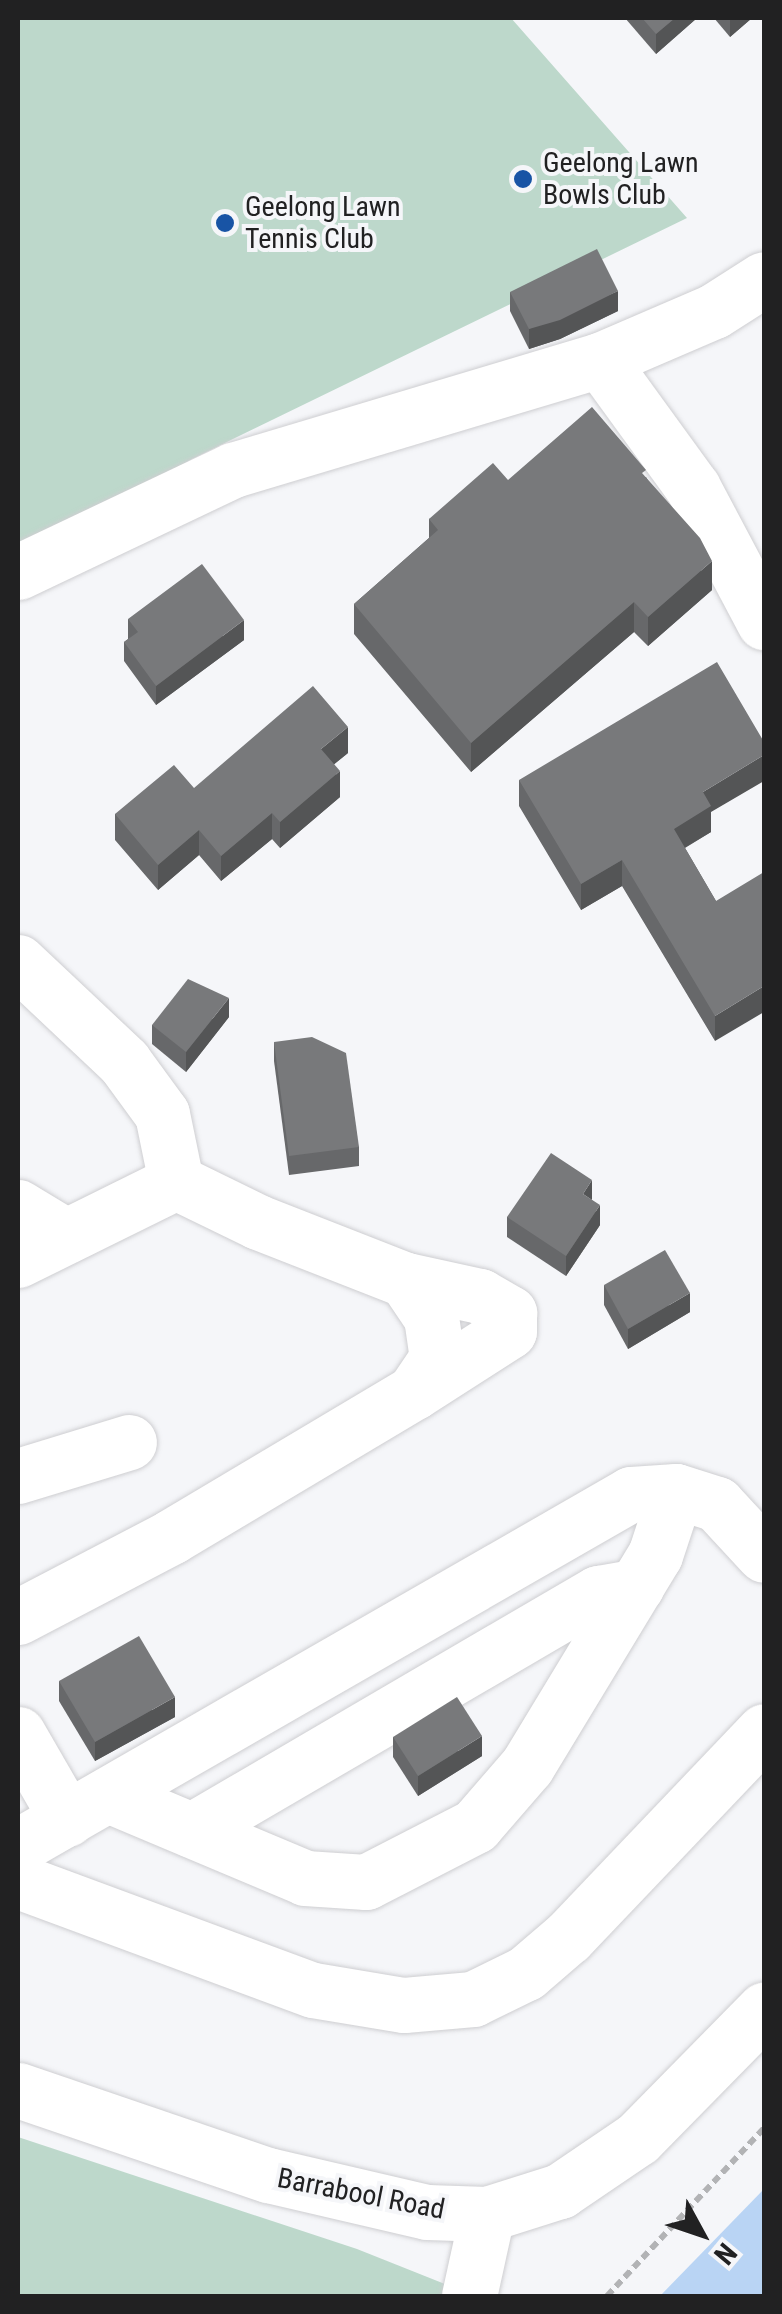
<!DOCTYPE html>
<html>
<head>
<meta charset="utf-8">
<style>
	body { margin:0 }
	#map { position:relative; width:782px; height:2314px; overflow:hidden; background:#f5f6f9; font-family:"Roboto Condensed",sans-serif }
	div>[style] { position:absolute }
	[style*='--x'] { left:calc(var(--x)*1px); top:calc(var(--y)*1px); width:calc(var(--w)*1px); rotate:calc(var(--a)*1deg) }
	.green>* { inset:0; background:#bdd8cb }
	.water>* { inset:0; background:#b9d4f4 }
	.path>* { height:6px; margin-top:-3px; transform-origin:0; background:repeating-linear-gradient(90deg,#b2b3b5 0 8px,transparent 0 13px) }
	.roads { filter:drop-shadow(0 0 2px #ceced1) drop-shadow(0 0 2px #ceced1) }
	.minor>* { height:55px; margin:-27.5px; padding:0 27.5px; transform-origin:27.5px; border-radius:27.5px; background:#fff }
	.wall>* { inset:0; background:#67686a }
	.shaded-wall>* { inset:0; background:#545556 }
	.building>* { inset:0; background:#78797b }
	.dots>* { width:28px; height:28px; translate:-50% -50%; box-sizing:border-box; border:5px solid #f5f6f9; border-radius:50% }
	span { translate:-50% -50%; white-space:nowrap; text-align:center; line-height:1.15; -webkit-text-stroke:8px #f5f6f9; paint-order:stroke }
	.poi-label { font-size:28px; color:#212122 }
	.left { translate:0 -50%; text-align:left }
	.street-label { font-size:28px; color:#212122 }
	.frame { position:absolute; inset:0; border:20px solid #212122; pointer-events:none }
	.north { position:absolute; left:652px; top:2184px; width:100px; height:100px; -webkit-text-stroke:8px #f5f6f9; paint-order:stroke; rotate:130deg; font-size:28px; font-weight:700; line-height:40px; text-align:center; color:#212122 }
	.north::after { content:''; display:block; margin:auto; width:35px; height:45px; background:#212122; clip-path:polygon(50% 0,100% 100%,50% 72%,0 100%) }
</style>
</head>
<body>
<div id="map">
	<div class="green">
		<div style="clip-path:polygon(18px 18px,511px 18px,687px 218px,192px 459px,18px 559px)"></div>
		<div style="clip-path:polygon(18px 2137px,357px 2249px,475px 2296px,18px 2296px)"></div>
	</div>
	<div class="water">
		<div style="clip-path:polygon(764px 2189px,764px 2296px,660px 2296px)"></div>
	</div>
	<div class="path">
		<div style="--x:607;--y:2296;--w:230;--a:-46.9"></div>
	</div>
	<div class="roads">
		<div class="minor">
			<div style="--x:600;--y:360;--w:158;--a:54"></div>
			<div style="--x:693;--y:488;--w:152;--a:62.1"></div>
			<div style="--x:18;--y:572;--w:238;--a:-25.4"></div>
			<div style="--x:233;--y:470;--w:383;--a:-16.7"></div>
			<div style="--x:600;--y:360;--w:124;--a:-23.3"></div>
			<div style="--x:714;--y:311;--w:59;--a:-32.6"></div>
			<div style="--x:18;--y:962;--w:146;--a:43.3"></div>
			<div style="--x:124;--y:1062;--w:64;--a:53.8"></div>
			<div style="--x:162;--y:1114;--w:69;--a:78.4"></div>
			<div style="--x:176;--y:1182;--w:91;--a:26"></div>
			<div style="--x:258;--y:1222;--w:159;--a:21.4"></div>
			<div style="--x:406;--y:1280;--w:45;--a:56"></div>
			<div style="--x:431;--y:1317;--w:41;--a:81.7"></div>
			<div style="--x:437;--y:1358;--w:41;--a:124.1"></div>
			<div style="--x:414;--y:1392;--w:283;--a:149.2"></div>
			<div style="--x:171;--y:1537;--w:173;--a:152.4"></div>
			<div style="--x:18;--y:1207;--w:56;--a:31.1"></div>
			<div style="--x:18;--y:1260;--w:176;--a:-26.3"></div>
			<div style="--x:406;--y:1280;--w:76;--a:12.2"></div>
			<div style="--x:480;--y:1296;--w:34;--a:30"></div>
			<div style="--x:509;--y:1313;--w:18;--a:90"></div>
			<div style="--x:509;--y:1331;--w:113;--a:147.3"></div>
			<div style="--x:18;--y:1476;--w:116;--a:-17"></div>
			<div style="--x:18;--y:1734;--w:98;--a:60"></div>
			<div style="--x:108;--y:1795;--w:214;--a:22.8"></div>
			<div style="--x:305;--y:1878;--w:61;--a:3.8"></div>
			<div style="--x:366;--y:1882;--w:123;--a:-27.2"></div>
			<div style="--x:475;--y:1826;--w:79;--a:-49.1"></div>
			<div style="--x:527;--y:1766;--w:247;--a:-58.8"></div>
			<div style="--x:655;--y:1555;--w:67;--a:-71.8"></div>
			<div style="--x:192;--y:1830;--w:470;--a:-30.3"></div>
			<div style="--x:598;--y:1593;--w:39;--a:-10"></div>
			<div style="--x:18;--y:1846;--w:707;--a:-29.87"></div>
			<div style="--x:631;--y:1494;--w:45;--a:-3.8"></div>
			<div style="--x:676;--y:1491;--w:43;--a:17.6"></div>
			<div style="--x:717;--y:1504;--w:69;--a:47.3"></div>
			<div style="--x:18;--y:1881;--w:314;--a:20.3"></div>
			<div style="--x:313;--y:1990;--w:92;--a:9.4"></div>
			<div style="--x:404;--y:2005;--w:69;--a:-5"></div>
			<div style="--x:473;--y:1999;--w:59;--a:-26.1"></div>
			<div style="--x:526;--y:1973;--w:55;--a:-40.6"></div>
			<div style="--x:568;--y:1937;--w:284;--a:-46.4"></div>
			<div style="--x:18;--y:2090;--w:264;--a:18.8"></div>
			<div style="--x:268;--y:2175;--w:163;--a:13.1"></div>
			<div style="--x:427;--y:2212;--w:60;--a:1.9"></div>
			<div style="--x:487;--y:2214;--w:77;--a:-17.5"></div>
			<div style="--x:560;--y:2191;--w:94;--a:-34.2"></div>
			<div style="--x:638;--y:2138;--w:180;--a:-45.5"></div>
			<div style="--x:469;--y:2296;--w:84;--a:-77.6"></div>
		</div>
	</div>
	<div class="wall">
		<div style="clip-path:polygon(625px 18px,697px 18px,656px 54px)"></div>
		<div style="clip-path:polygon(714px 18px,752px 18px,730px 37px)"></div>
		<div style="clip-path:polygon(510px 292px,618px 311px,560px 339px,529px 349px,510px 311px)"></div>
		<div style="clip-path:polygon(646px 477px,712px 590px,648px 646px,634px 632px,471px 772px,354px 634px,354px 604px,429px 538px,429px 519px,508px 480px)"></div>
		<div style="clip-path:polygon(128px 619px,244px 640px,156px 705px,124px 661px,124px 642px,128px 639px)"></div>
		<div style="clip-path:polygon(348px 753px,334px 764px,340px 797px,280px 848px,272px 839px,221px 881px,199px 855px,158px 890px,115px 840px,115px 814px)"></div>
		<div style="clip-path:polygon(519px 780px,711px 812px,711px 832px,685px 848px,716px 901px,715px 1041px,622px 886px,581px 910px,519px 806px)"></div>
		<div style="clip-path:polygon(229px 1017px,186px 1072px,152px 1044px,152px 1025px)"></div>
		<div style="clip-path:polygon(274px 1042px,359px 1147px,359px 1166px,289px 1175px,274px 1061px)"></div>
		<div style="clip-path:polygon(592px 1200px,600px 1225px,566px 1276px,507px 1237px,507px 1217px)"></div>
		<div style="clip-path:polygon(604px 1285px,690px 1312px,628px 1349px,604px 1305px)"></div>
		<div style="clip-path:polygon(59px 1681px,175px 1717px,95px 1761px,59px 1701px)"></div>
		<div style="clip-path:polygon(393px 1737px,482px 1756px,418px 1796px,393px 1757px)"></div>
	</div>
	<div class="shaded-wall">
		<div style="clip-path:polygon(675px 18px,697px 18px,656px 54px,656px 34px)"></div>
		<div style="clip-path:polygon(730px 18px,752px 18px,730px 37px)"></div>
		<div style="clip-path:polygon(618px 291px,618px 311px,560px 339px,529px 349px,529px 329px)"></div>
		<div style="clip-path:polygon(712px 561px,712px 590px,648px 646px,648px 617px)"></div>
		<div style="clip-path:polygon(634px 602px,634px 632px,471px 772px,471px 743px)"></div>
		<div style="clip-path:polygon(244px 620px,244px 640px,156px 705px,156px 686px)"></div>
		<div style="clip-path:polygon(348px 727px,348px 753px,321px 775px,321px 749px)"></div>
		<div style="clip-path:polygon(764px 755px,764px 781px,711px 812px,711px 832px,674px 854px,674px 829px,703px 792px)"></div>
		<div style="clip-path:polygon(340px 771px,340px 797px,280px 848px,280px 822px)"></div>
		<div style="clip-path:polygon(272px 813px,272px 839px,221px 881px,221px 856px)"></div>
		<div style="clip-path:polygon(199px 830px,199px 855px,158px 890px,158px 865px)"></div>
		<div style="clip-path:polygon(622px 860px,622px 886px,581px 910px,581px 884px)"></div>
		<div style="clip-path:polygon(764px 986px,764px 1012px,715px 1041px,715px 1016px)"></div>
		<div style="clip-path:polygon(229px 998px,229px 1017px,186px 1072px,186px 1052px)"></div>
		<div style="clip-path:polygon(592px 1180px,592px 1200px,583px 1194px)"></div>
		<div style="clip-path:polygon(600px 1205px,600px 1225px,566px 1276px,566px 1256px)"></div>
		<div style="clip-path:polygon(690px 1293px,690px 1312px,628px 1349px,628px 1329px)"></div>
		<div style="clip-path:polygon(175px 1697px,175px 1717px,95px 1761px,95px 1742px)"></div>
		<div style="clip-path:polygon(482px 1736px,482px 1756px,418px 1796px,418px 1776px)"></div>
	</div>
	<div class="building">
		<div style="clip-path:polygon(642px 18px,675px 18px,656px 34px)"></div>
		<div style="clip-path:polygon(597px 249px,618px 291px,560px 320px,529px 329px,510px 292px)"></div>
		<div style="clip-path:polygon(592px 407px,646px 470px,642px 473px,700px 538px,712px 561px,648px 617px,634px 602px,471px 743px,354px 604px,438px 530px,429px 519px,493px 463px,508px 480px)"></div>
		<div style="clip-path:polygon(202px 564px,244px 620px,156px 686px,124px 642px,138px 632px,128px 619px)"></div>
		<div style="clip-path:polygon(717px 662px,764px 742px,764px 755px,703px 792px,711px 806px,674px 829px,716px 901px,764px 872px,764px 986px,715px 1016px,622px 860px,581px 884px,519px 780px)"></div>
		<div style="clip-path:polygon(313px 686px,348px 727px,321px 749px,340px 771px,280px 822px,272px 813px,221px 856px,199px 830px,158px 865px,115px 814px,174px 765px,194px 788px)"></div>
		<div style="clip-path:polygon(188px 979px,229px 998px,186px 1052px,152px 1025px)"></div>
		<div style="clip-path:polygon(312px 1037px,346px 1053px,359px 1147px,289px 1156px,274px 1042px)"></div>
		<div style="clip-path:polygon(551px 1153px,592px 1180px,583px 1194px,600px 1205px,566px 1256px,507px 1217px)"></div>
		<div style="clip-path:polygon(665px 1250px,690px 1293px,628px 1329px,604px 1285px)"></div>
		<div style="clip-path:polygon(139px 1636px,175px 1697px,95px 1742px,59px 1681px)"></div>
		<div style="clip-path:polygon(457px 1697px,482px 1736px,418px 1776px,393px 1737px)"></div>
	</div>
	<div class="dots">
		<div style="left:523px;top:179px;background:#1854a5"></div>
		<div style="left:225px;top:223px;background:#1854a5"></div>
	</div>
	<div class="poi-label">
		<span class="left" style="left:543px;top:179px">Geelong Lawn<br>Bowls Club</span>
		<span class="left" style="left:245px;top:223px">Geelong Lawn<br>Tennis Club</span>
	</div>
	<div class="street-label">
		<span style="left:361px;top:2194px;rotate:11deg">Barrabool Road</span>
	</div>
	<div class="frame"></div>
	<div class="north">N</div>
</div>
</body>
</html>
